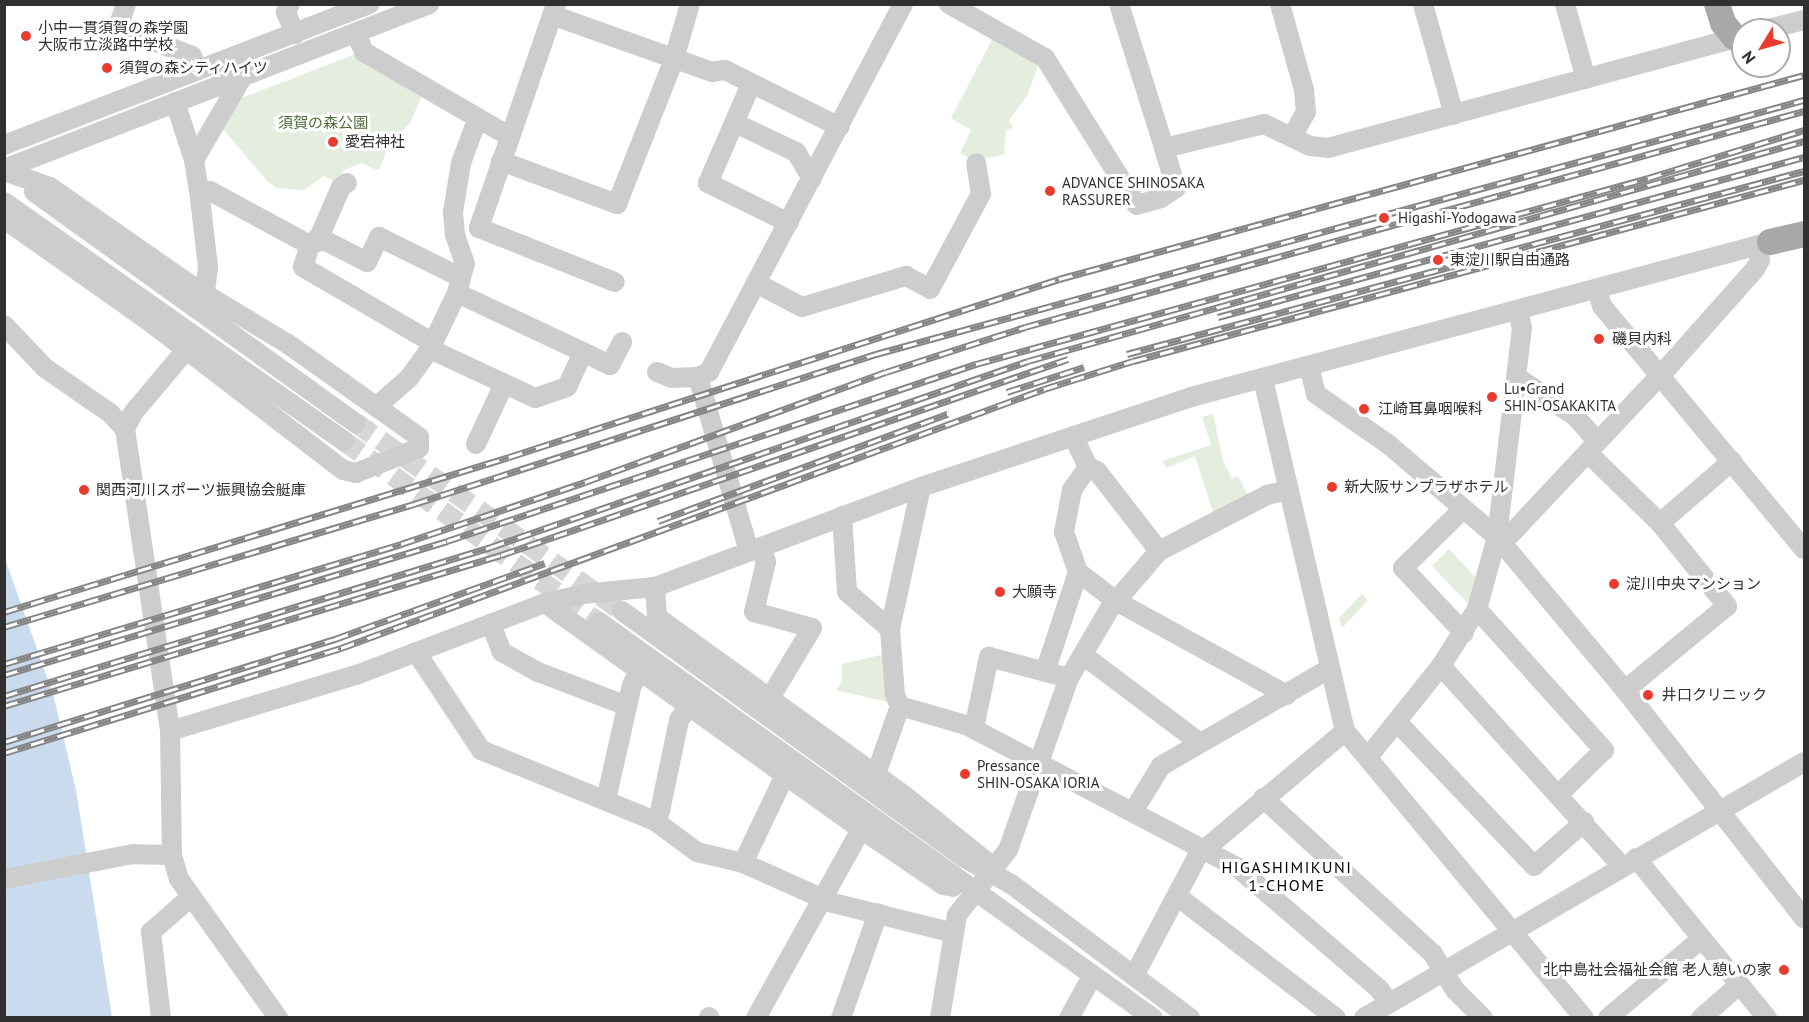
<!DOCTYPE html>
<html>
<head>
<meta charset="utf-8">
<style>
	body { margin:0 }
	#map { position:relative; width:1809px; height:1022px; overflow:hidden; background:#fff; font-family:"PT Sans","Noto Sans JP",sans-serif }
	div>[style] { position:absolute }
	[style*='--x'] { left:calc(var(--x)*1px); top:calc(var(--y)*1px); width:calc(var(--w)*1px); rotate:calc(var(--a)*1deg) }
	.green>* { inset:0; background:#e4edde }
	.water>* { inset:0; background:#cadbed }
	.minor-tunnel>* { height:20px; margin-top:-10px; transform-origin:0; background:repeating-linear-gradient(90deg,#d6d6d6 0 20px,transparent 0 30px) }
	.minor>* { height:20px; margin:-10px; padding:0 10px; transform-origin:10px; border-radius:10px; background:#cdcdcd }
	.major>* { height:26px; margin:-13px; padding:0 13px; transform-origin:13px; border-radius:13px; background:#a8a8a8 }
	.rail>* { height:7px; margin-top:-3.5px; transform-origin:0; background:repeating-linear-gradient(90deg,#fff 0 14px,#858585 0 28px); box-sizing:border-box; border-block:2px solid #858585 }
	.dots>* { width:16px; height:16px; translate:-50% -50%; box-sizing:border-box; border:3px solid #fff; border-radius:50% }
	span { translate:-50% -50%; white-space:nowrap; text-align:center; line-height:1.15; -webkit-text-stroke:6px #fff; paint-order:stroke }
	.poi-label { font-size:15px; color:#303030 }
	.left { translate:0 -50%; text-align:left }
	.right { translate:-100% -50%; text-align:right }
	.park-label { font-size:15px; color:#4d6e3c }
	.neighbourhood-label { font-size:16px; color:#000; letter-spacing:1.5px }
	.frame { position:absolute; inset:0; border:6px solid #303030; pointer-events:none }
	.north { position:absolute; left:1731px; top:18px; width:60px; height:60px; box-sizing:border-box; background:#fff; border:2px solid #acacac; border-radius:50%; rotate:233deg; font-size:16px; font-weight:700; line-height:24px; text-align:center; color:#303030 }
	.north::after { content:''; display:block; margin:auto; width:21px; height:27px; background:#e93b30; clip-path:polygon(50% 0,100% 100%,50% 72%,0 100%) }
</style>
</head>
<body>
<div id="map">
	<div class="green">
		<div style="clip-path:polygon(993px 38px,1039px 63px,1027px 96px,1009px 120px,1013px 128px,1006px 130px,1004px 155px,973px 160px,960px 153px,971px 130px,951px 118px)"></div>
		<div style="clip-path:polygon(358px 53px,424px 91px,410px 123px,388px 147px,380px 168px,376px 170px,361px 163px,342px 171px,346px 181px,338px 183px,324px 176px,304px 190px,277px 188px,267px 181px,223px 129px,239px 99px)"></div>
		<div style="clip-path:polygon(1213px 414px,1223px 460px,1232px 479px,1238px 476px,1249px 498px,1214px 515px,1195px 456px,1167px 468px,1162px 461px,1211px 445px,1202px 417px)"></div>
		<div style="clip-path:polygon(1449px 549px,1479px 581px,1471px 607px,1432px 566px)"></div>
		<div style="clip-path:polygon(1362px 594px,1368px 600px,1342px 628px,1339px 618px)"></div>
		<div style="clip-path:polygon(885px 654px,892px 703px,836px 690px,842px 681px,842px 664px)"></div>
	</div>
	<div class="water">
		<div style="clip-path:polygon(4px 556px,53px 694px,76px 790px,112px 1017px,5px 1017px)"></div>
	</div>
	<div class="minor-tunnel">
		<div style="--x:356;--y:423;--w:326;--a:35.3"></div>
		<div style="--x:344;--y:441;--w:313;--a:35.4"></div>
	</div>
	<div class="minor">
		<div style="--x:126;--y:4;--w:24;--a:109"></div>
		<div style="--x:118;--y:27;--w:79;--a:21.4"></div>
		<div style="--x:192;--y:56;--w:14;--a:65"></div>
		<div style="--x:290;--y:4;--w:9;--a:117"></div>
		<div style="--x:286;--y:12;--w:24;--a:68"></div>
		<div style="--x:556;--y:4;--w:237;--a:109"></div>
		<div style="--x:479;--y:228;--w:146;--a:21.7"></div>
		<div style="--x:949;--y:4;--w:110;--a:29.4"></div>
		<div style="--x:1045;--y:58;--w:173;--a:58"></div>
		<div style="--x:1137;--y:205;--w:25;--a:-16"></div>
		<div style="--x:1161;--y:198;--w:18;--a:-34"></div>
		<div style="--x:1176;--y:188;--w:42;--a:-106.7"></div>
		<div style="--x:1119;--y:4;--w:151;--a:72.6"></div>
		<div style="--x:1164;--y:148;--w:103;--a:-13.5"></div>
		<div style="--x:1264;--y:124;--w:51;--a:25.6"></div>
		<div style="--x:1310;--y:146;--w:18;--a:6"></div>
		<div style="--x:1328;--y:148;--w:430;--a:-15.1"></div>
		<div style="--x:1280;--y:4;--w:89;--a:74.4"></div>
		<div style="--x:1304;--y:90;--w:22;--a:85"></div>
		<div style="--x:1306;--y:112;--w:28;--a:120"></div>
		<div style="--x:1423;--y:4;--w:115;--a:74.4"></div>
		<div style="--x:1565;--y:4;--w:78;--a:74.4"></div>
		<div style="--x:552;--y:15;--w:170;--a:19.6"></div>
		<div style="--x:712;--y:72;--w:13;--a:-9"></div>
		<div style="--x:725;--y:70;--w:128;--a:26.4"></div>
		<div style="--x:1765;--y:30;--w:40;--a:-14.4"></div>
		<div style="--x:356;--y:33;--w:21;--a:67"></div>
		<div style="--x:364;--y:52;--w:168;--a:30.1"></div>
		<div style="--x:751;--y:84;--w:108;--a:113.5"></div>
		<div style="--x:708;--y:183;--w:90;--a:26.3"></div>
		<div style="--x:175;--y:102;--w:61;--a:71.9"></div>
		<div style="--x:194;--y:160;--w:30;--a:81"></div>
		<div style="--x:199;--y:190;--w:78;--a:83.3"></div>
		<div style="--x:208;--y:267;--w:24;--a:97"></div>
		<div style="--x:735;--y:123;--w:68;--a:25.4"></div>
		<div style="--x:796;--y:152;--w:31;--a:59"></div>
		<div style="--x:4;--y:145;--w:392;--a:-21.1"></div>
		<div style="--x:194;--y:160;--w:99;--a:-59.8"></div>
		<div style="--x:501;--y:161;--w:124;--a:20.3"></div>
		<div style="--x:617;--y:204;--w:156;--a:-68.5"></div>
		<div style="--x:674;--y:59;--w:57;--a:-73.8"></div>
		<div style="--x:4;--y:169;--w:456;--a:-21.2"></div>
		<div style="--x:4;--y:171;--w:49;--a:19.2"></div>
		<div style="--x:50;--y:187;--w:177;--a:34.9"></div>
		<div style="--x:195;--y:288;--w:109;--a:31.1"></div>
		<div style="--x:288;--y:344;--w:161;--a:35.4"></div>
		<div style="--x:419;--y:437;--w:11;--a:90"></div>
		<div style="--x:419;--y:448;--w:68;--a:158.4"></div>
		<div style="--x:356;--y:473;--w:13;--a:-167"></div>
		<div style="--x:343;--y:470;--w:248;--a:-142.5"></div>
		<div style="--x:146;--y:319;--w:174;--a:-144.8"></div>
		<div style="--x:347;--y:183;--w:7;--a:146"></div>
		<div style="--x:341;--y:187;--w:60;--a:113.6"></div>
		<div style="--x:317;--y:242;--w:8;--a:157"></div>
		<div style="--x:310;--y:245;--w:23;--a:108"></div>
		<div style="--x:303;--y:267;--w:151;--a:30.3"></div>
		<div style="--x:199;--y:190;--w:11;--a:5"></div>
		<div style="--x:210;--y:191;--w:114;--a:28.4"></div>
		<div style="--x:34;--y:192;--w:396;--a:35.7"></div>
		<div style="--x:4;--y:202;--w:416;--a:35.1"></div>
		<div style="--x:318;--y:237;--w:55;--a:27"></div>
		<div style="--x:367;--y:262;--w:28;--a:-64"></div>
		<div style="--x:379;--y:237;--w:90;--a:26.3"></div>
		<div style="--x:756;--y:283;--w:52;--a:27.6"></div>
		<div style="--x:802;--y:307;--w:109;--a:-16.6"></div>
		<div style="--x:906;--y:276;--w:27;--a:28"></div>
		<div style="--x:930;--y:289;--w:108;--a:-61.8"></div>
		<div style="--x:981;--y:194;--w:31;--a:-99"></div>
		<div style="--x:1597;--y:289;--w:18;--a:74"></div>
		<div style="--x:1602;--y:306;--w:316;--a:50.3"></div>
		<div style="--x:457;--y:293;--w:139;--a:25.1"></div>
		<div style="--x:4;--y:325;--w:59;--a:46.4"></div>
		<div style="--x:45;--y:368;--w:79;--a:34.7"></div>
		<div style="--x:110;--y:413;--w:22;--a:47"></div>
		<div style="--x:125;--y:429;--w:305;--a:81.5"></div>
		<div style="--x:170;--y:731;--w:124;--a:89.1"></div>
		<div style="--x:172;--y:855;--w:39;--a:-179"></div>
		<div style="--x:133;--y:854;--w:131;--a:169"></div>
		<div style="--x:430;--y:349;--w:116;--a:25"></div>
		<div style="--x:535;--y:398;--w:34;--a:-19"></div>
		<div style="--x:567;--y:387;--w:38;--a:-65"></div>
		<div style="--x:583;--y:352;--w:30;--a:26"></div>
		<div style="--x:610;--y:365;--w:26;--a:-62"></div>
		<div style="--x:1309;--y:366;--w:29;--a:76"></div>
		<div style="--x:1316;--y:394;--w:88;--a:34.8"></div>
		<div style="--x:1388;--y:444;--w:143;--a:40.5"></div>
		<div style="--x:1497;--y:537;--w:199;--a:50.1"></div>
		<div style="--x:1625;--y:690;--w:290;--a:51.9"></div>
		<div style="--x:657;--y:372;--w:16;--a:22"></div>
		<div style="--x:672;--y:378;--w:26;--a:-2"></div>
		<div style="--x:698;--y:377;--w:12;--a:-24"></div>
		<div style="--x:709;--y:372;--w:416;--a:-62.2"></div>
		<div style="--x:698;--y:377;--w:181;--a:73.7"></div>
		<div style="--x:1517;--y:377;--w:71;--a:34.1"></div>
		<div style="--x:1576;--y:417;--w:33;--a:49"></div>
		<div style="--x:1263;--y:379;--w:361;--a:76.9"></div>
		<div style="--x:1345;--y:731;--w:373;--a:50.2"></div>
		<div style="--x:376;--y:407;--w:44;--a:-41.3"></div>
		<div style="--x:409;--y:378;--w:36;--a:-54"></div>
		<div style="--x:430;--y:349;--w:62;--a:-64.3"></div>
		<div style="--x:457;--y:293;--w:30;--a:-75"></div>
		<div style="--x:465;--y:264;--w:31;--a:-109"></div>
		<div style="--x:455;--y:235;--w:23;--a:-95"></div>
		<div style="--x:453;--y:212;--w:50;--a:-80.7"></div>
		<div style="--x:461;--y:163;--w:46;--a:-69.6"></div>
		<div style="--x:125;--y:429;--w:18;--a:-63"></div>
		<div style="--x:133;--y:413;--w:82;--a:-49.9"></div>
		<div style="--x:1073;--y:436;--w:34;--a:64"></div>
		<div style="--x:1088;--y:467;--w:10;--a:24"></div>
		<div style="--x:1097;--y:471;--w:101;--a:52.2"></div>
		<div style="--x:476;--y:444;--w:66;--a:-65"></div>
		<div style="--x:1589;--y:454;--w:99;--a:44.2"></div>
		<div style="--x:1660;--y:523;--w:107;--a:51.1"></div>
		<div style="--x:1727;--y:606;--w:132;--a:140.5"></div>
		<div style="--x:1088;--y:467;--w:28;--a:125"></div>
		<div style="--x:1072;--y:490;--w:43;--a:100.8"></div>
		<div style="--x:1064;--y:532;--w:42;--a:70.7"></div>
		<div style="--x:1078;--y:572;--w:48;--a:37.3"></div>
		<div style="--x:1116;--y:601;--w:195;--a:28.8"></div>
		<div style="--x:1463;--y:509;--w:84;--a:135.5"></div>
		<div style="--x:1403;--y:568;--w:89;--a:46.8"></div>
		<div style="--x:842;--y:516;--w:76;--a:86.2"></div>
		<div style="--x:847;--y:592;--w:57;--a:40.7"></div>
		<div style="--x:890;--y:629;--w:66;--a:85.7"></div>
		<div style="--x:895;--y:695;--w:12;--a:66"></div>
		<div style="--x:900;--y:706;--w:72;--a:109.4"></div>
		<div style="--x:1660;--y:523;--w:95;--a:-40.7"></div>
		<div style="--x:1497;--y:537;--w:14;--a:-12"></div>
		<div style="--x:1511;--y:534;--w:229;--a:-46.8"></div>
		<div style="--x:1668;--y:367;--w:131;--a:-48.4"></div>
		<div style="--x:1755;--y:269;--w:10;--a:-61"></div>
		<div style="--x:1760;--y:260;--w:15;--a:-101"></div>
		<div style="--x:761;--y:547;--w:16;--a:72"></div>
		<div style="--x:766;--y:562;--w:51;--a:103.5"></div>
		<div style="--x:754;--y:612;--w:60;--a:15.4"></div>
		<div style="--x:812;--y:628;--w:82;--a:121"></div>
		<div style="--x:655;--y:587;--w:30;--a:86"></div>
		<div style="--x:657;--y:617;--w:306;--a:35.8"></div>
		<div style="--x:905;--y:796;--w:112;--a:38.8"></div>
		<div style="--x:545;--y:603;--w:388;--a:35.6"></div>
		<div style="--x:861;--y:829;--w:99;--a:34.3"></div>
		<div style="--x:943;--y:885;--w:10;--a:11"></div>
		<div style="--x:1477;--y:609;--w:190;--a:48"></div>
		<div style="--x:1604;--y:750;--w:63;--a:135.6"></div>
		<div style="--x:622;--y:611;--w:420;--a:35.8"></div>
		<div style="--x:963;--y:857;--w:55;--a:29.4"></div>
		<div style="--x:1011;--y:884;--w:224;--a:36.8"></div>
		<div style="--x:599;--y:622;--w:681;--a:35.56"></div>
		<div style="--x:491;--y:624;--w:30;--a:69"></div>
		<div style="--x:502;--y:652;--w:41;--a:29.1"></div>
		<div style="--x:538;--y:672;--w:95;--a:20.9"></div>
		<div style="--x:890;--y:629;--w:145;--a:-77.7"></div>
		<div style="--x:416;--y:652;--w:118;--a:56.4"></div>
		<div style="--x:481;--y:750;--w:188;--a:22.2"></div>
		<div style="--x:655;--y:821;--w:52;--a:36.4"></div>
		<div style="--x:697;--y:852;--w:47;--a:13.4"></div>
		<div style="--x:743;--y:863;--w:98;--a:24"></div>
		<div style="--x:833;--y:903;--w:125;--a:13.9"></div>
		<div style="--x:1083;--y:655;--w:146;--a:36.9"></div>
		<div style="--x:1441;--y:666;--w:270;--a:47.9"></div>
		<div style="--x:1045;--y:672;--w:105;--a:-71.7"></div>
		<div style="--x:900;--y:706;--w:69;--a:16.1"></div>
		<div style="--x:966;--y:725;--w:307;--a:27.7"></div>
		<div style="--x:1238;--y:868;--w:186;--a:40.6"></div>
		<div style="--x:1379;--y:989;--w:17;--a:54"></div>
		<div style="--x:1398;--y:723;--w:197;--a:46.4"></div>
		<div style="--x:1534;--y:866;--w:67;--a:-41.3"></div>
		<div style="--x:974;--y:728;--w:73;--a:-78.1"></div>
		<div style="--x:989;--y:657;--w:83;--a:14.7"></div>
		<div style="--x:170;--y:731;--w:197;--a:-16.8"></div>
		<div style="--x:359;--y:674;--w:199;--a:-20.9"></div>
		<div style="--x:545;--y:603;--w:39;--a:-13"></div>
		<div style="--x:583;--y:594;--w:72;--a:-5.6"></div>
		<div style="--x:655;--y:587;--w:284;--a:-20.6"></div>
		<div style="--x:921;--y:487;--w:285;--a:-18.4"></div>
		<div style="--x:1191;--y:397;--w:599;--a:-14.99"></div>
		<div style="--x:1368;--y:757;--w:117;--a:-51.3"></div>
		<div style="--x:1441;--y:666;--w:67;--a:-57.7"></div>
		<div style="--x:1477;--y:609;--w:75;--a:-74.5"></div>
		<div style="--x:1497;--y:537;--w:210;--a:-83.2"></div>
		<div style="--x:1522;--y:328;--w:17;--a:-103"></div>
		<div style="--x:1263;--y:798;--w:231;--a:42.5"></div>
		<div style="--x:1433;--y:954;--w:42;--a:58.6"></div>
		<div style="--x:1455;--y:990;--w:40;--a:45"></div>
		<div style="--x:606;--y:800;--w:118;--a:-77.3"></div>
		<div style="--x:632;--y:685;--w:15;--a:-62"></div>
		<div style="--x:1134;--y:810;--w:52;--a:-58.5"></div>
		<div style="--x:1161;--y:766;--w:194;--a:-30"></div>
		<div style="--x:655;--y:821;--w:11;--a:-63"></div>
		<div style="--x:660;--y:811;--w:93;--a:-78.2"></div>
		<div style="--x:679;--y:720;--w:17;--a:-54"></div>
		<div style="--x:172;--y:855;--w:25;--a:74"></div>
		<div style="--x:179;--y:879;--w:171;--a:54.5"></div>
		<div style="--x:1636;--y:858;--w:207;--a:50.7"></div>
		<div style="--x:743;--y:863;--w:98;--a:-64.5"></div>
		<div style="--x:1177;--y:896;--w:200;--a:37.5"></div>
		<div style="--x:1134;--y:976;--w:137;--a:-62.1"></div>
		<div style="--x:1198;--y:855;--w:192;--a:-40.1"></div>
		<div style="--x:709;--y:1017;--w:1;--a:45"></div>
		<div style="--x:161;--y:1018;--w:87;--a:-96.6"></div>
		<div style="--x:151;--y:932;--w:53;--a:-41.2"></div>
		<div style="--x:756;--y:1018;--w:216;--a:-60.9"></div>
		<div style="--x:841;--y:1018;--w:111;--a:-70.6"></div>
		<div style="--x:940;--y:1018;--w:104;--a:-80.6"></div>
		<div style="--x:957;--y:915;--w:83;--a:-51.9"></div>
		<div style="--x:1008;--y:850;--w:182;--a:-70.5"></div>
		<div style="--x:1069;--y:678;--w:81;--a:-59.6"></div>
		<div style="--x:1110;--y:608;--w:75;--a:-49.3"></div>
		<div style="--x:1159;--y:551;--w:122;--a:-27.4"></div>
		<div style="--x:1267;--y:495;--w:22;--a:-13"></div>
		<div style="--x:1069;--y:1018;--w:49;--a:-60.8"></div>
		<div style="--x:1364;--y:1018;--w:509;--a:-30.19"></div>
		<div style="--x:1608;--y:1018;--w:122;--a:-40.3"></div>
		<div style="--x:1701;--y:1018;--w:50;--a:-41"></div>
	</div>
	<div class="major">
		<div style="--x:1717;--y:4;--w:20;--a:72"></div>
		<div style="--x:1723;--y:23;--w:19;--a:51"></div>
		<div style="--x:1770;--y:242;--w:35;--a:-13"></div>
	</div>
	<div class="rail">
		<div style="--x:1218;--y:317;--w:607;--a:-15.27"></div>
		<div style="--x:1127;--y:354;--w:701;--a:-15.13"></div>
		<div style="--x:1007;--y:392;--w:81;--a:-18"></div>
		<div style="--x:658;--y:521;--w:309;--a:-20.3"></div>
		<div style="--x:4;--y:612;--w:528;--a:-17.06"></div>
		<div style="--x:509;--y:457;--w:578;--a:-17.93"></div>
		<div style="--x:1059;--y:279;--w:772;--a:-15.31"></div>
		<div style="--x:4;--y:627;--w:428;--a:-16.7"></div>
		<div style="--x:414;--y:504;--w:486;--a:-18"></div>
		<div style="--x:876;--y:354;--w:962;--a:-15.31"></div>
		<div style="--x:4;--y:664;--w:415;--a:-16.8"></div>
		<div style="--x:401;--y:544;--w:194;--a:-18.6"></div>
		<div style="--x:585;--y:482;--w:320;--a:-20.1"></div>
		<div style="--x:886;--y:372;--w:146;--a:-17.9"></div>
		<div style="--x:1025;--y:327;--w:808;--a:-15.5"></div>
		<div style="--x:4;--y:675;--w:463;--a:-16.8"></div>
		<div style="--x:447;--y:541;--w:558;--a:-18.5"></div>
		<div style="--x:976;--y:364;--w:697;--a:-15.47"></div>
		<div style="--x:1648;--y:178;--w:163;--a:-17.1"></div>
		<div style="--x:4;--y:696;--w:509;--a:-17.01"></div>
		<div style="--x:491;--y:547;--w:568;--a:-19.1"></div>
		<div style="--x:1028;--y:361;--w:807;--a:-15.83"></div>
		<div style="--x:4;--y:706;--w:519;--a:-16.9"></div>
		<div style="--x:501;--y:555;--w:600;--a:-19.07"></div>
		<div style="--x:4;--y:742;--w:347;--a:-17.3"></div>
		<div style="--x:335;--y:639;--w:223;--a:-19.9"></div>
		<div style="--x:4;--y:753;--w:353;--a:-17.3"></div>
		<div style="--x:341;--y:648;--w:749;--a:-20.22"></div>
		<div style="--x:1044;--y:389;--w:93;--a:-17.5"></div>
		<div style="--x:1133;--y:361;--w:695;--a:-15.1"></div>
	</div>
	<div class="dots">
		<div style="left:26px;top:36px;background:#e93b30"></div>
		<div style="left:107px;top:68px;background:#e93b30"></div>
		<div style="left:333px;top:142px;background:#e93b30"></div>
		<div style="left:1050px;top:191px;background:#e93b30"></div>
		<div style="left:1384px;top:218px;background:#e93b30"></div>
		<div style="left:1438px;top:260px;background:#e93b30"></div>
		<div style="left:1599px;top:339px;background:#e93b30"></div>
		<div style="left:1492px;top:397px;background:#e93b30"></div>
		<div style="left:1364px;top:409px;background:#e93b30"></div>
		<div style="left:1332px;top:487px;background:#e93b30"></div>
		<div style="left:84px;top:490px;background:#e93b30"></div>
		<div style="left:1614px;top:584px;background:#e93b30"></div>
		<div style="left:1000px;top:592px;background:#e93b30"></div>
		<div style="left:1648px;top:695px;background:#e93b30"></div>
		<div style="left:965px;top:774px;background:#e93b30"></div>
		<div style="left:1784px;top:970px;background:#e93b30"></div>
	</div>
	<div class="poi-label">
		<span class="left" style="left:38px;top:36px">小中一貫須賀の森学園<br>大阪市立淡路中学校</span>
		<span class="left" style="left:119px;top:68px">須賀の森シティハイツ</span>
		<span class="left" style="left:345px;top:142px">愛宕神社</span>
		<span class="left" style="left:1062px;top:191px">ADVANCE SHINOSAKA<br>RASSURER</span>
		<span class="left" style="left:1398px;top:218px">Higashi-Yodogawa</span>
		<span class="left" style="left:1450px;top:260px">東淀川駅自由通路</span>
		<span class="left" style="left:1612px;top:339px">磯貝内科</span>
		<span class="left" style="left:1504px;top:397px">Lu•Grand<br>SHIN-OSAKAKITA</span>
		<span class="left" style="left:1378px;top:409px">江崎耳鼻咽喉科</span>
		<span class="left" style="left:1344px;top:487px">新大阪サンプラザホテル</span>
		<span class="left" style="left:96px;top:490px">関西河川スポーツ振興協会艇庫</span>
		<span class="left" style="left:1626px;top:584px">淀川中央マンション</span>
		<span class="left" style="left:1012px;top:592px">大願寺</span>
		<span class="left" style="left:1662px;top:695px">井口クリニック</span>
		<span class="left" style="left:977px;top:774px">Pressance<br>SHIN-OSAKA IORIA</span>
		<span class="right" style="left:1772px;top:970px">北中島社会福祉会館 老人憩いの家</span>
	</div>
	<div class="park-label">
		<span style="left:323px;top:123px">須賀の森公園</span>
	</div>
	<div class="neighbourhood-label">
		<span style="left:1287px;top:876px">HIGASHIMIKUNI<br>1-CHOME</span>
	</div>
	<div class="frame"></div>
	<div class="north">N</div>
</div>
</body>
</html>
